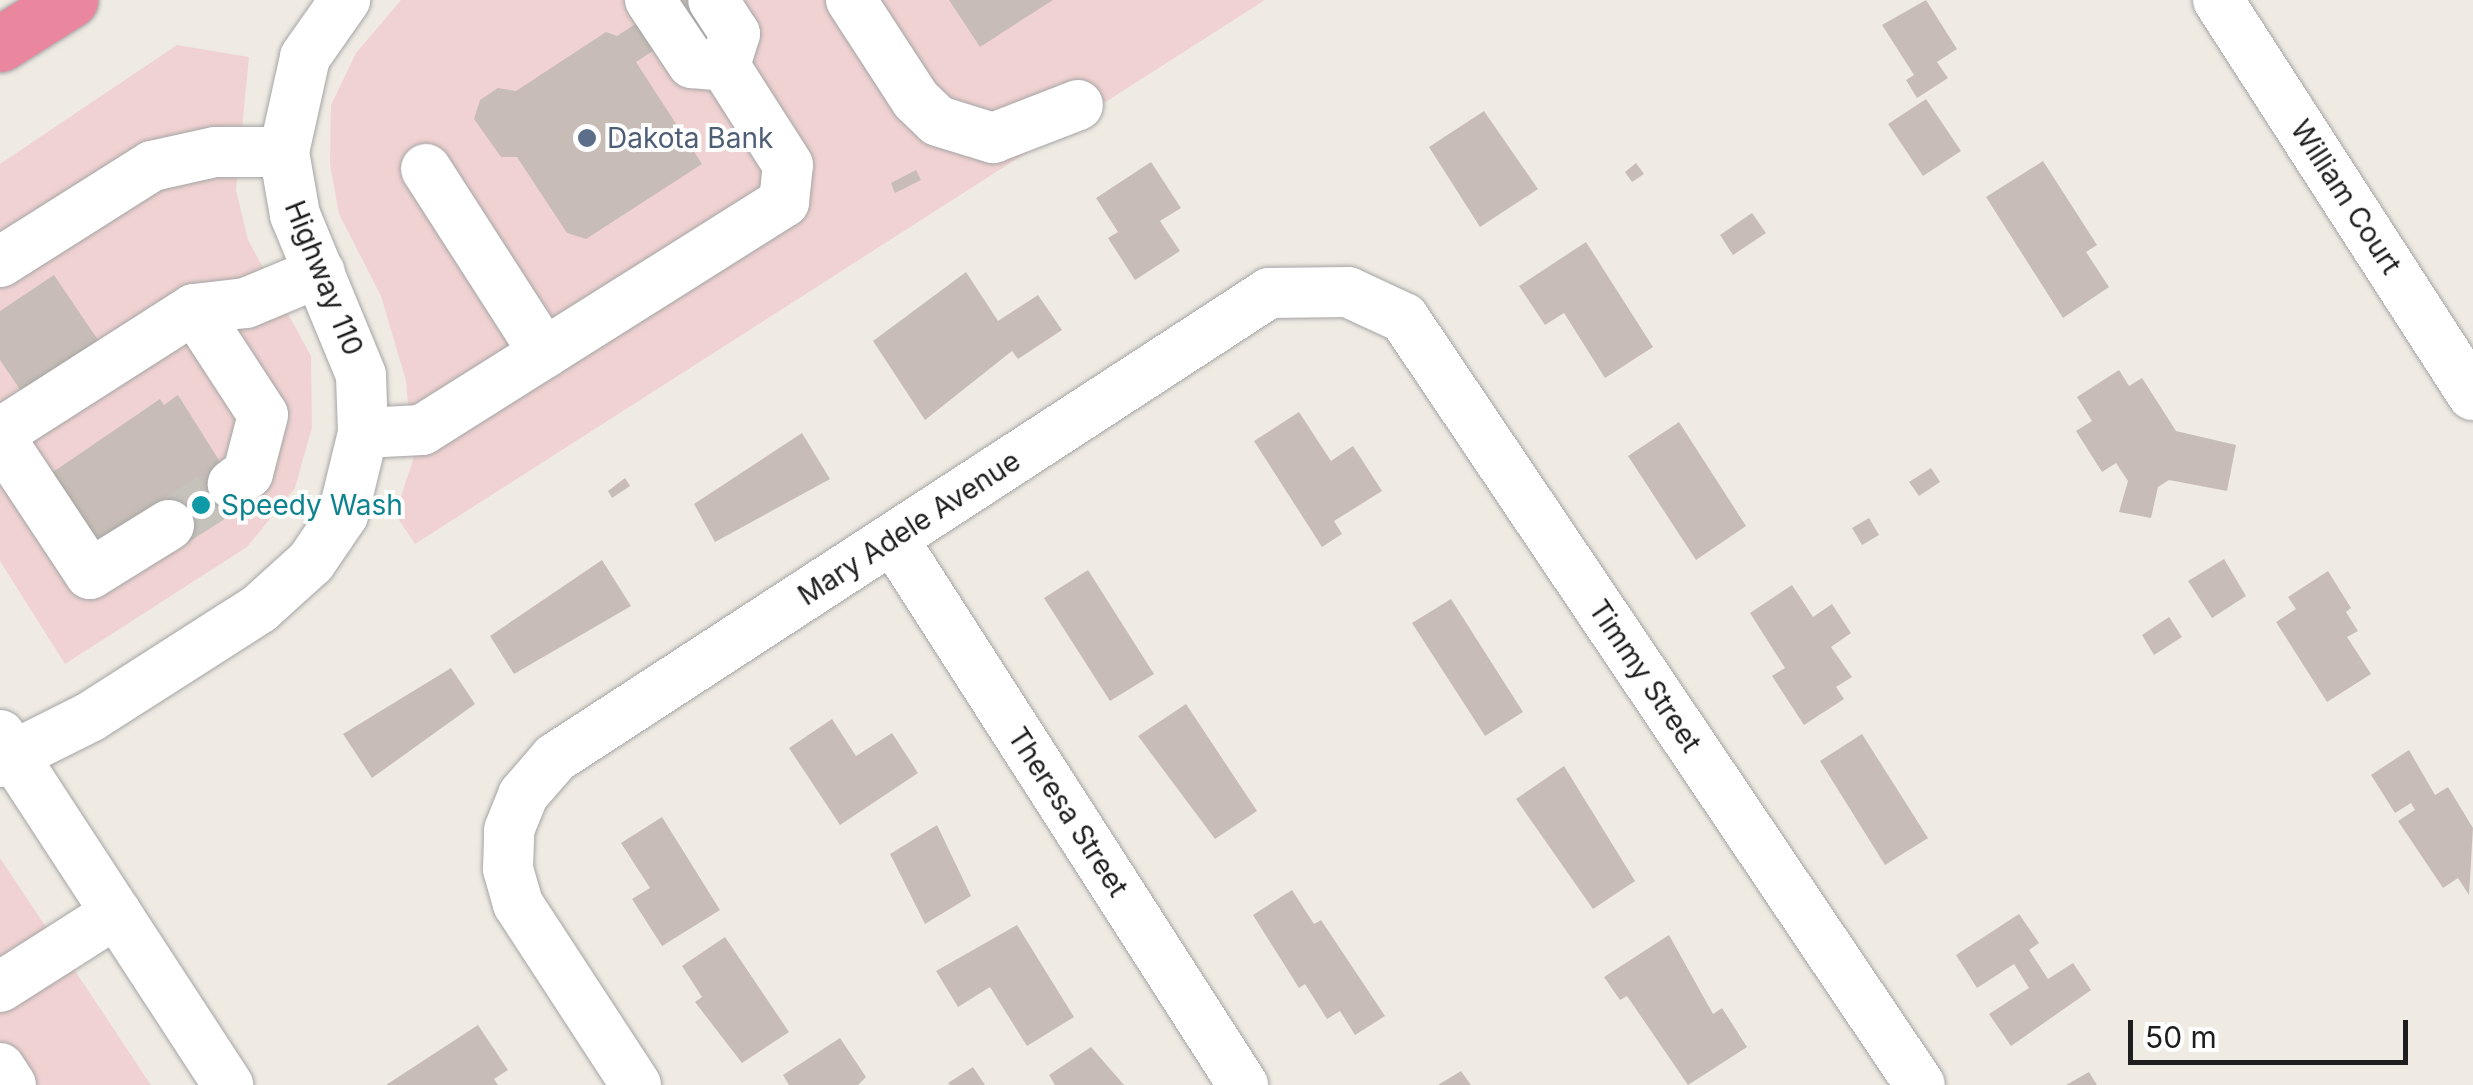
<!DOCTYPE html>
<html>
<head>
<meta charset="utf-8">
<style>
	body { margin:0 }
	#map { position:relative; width:2473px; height:1085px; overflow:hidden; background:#efebe3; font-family:Inter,sans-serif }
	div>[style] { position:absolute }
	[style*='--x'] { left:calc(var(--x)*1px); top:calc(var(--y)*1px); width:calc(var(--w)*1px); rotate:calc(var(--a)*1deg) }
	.commercial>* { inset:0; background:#f1d2d2 }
	.building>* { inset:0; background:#c7bdb6 }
	.minor-tunnel>* { height:50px; margin-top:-25px; transform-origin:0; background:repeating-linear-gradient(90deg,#c5c2bc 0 50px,transparent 0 75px) }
	.roads { filter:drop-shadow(0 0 2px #a5a5a5) drop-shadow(0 0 2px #a5a5a5) }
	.minor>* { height:50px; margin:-25px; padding:0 25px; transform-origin:25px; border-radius:25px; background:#fff }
	.highway>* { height:55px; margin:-27.5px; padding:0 27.5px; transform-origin:27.5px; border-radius:27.5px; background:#ea879e }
	.dots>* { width:28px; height:28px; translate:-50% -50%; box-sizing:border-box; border:5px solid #fff; border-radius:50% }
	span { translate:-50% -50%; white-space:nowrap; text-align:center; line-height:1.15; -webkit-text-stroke:8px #fff; paint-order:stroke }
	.service-label { font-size:28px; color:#4e5e75 }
	.left { translate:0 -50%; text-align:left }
	.street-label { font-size:28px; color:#1e1e1e }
	.culture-label { font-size:28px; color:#0d838f }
	.scale { position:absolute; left:2128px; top:1020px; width:280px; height:45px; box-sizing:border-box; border:5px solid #1e1e1e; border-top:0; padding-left:12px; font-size:30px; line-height:35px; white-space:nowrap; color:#1e1e1e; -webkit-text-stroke:8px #fff; paint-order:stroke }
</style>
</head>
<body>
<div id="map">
	<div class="commercial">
		<div style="clip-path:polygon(401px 0,1265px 0,415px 544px,395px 514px,413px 460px,406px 381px,381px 296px,339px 214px,330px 164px,331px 105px,356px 53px)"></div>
		<div style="clip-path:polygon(177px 45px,249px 57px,236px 190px,248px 240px,311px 356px,312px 427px,295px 488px,247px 547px,65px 664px,0 561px,0 164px)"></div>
		<div style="clip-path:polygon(0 858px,151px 1085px,0 1085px)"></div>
	</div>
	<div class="building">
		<div style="clip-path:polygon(644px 0,691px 0,696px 8px,664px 29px,671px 39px,636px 62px,702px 164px,586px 239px,567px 233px,517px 157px,501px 157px,474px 119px,480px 100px,498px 88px,516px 91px,606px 32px,617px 36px,652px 13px)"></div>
		<div style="clip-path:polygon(949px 0,1053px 0,980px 47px)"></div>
		<div style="clip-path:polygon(1926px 0,1957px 49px,1937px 62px,1948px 78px,1917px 98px,1906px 80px,1914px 75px,1882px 25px)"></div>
		<div style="clip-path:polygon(1926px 99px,1961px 151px,1923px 176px,1888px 124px)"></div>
		<div style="clip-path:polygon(1484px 111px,1538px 189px,1480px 227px,1429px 147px)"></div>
		<div style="clip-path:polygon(2043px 161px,2097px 245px,2086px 252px,2109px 287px,2063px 318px,1986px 197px)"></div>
		<div style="clip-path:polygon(1151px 162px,1181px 208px,1160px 221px,1180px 251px,1135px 280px,1108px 238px,1118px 232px,1096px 198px)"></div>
		<div style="clip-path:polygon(1636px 163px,1644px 174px,1632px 182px,1625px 172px)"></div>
		<div style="clip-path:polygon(916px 170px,921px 180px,895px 193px,891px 183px)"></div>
		<div style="clip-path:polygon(1752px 213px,1766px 233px,1733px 255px,1720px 235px)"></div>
		<div style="clip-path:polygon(1586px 242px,1653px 347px,1605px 378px,1564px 313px,1545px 325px,1519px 286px)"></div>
		<div style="clip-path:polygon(966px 272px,998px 321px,1038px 295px,1062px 330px,1018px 359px,1012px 351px,925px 420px,873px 341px)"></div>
		<div style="clip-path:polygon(54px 275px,98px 340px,21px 391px,0 360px,0 311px)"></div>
		<div style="clip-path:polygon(2119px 370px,2129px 386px,2142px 378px,2176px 431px,2236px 445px,2227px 491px,2169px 480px,2158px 487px,2151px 518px,2119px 512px,2128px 481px,2116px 463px,2102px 472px,2076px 431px,2092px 421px,2077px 397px)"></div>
		<div style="clip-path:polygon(178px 395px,244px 500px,179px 541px,96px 548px,50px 474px,160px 399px,164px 405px)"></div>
		<div style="clip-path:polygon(1299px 412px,1331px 461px,1353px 446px,1382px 491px,1334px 521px,1342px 534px,1322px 547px,1254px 441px)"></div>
		<div style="clip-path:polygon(1679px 422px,1746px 526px,1696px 560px,1628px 456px)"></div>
		<div style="clip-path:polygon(802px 433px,830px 479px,715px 542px,694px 504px)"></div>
		<div style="clip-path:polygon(1931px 468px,1940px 482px,1919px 496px,1909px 482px)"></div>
		<div style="clip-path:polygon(625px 478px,630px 486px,612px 498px,608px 491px)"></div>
		<div style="clip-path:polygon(1869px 518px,1879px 535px,1862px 545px,1852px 528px)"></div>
		<div style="clip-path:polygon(2224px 559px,2246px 596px,2212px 618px,2188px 581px)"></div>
		<div style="clip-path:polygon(602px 560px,631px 606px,514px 674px,490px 636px)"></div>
		<div style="clip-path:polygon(1088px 570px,1154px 674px,1110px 701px,1044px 598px)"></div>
		<div style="clip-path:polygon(2328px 571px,2351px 608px,2346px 612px,2358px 631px,2347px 637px,2371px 674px,2327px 702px,2276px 622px,2296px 609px,2288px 597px)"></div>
		<div style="clip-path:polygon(1792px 585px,1813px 617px,1832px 604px,1851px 633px,1831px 647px,1852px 677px,1836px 687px,1844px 699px,1804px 725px,1772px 676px,1785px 668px,1750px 613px)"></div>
		<div style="clip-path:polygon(1451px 599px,1523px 712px,1485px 736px,1412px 623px)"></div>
		<div style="clip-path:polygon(2169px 617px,2182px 637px,2154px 655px,2142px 635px)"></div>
		<div style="clip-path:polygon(451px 668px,475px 704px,372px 778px,343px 734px)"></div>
		<div style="clip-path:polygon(1186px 704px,1257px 811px,1215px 839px,1138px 736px)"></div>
		<div style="clip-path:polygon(832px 719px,856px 756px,892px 733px,918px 773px,840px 825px,789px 748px)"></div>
		<div style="clip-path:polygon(1862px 734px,1928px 838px,1885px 865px,1820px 761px)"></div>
		<div style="clip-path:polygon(2409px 750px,2435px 795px,2448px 787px,2473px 828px,2469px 895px,2458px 878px,2443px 888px,2398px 821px,2415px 810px,2411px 803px,2395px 813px,2371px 775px)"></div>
		<div style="clip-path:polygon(1564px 766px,1635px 881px,1593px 909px,1516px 799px)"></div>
		<div style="clip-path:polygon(662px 817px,720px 910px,662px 946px,632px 899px,650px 888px,621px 843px)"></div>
		<div style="clip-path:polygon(937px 825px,971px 896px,925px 924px,890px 854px)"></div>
		<div style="clip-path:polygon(1292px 890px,1314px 924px,1321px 920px,1385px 1016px,1355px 1035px,1340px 1011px,1327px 1019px,1305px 984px,1299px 988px,1253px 915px)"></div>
		<div style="clip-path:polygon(2019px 914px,2039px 943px,2029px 950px,2048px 979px,2073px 963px,2091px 990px,2011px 1046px,1989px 1014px,2029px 988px,2014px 964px,1977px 988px,1956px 955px)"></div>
		<div style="clip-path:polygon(1017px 925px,1074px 1017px,1027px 1046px,990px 987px,958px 1007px,936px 971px)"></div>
		<div style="clip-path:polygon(1669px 935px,1713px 1014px,1722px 1008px,1747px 1047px,1688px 1085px,1627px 996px,1620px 1000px,1604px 977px)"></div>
		<div style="clip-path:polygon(725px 937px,789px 1032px,742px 1063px,695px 1002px,702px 997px,682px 966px)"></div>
		<div style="clip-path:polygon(478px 1025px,508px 1070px,494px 1079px,498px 1085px,386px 1085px)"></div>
		<div style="clip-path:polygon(840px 1038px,866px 1077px,858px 1085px,789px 1085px,783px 1075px)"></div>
		<div style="clip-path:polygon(1091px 1047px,1124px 1085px,1055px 1085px,1049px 1075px)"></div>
		<div style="clip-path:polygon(973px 1067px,985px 1085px,950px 1085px,948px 1083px)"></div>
		<div style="clip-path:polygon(1461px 1071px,1471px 1085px,1438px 1085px)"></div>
		<div style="clip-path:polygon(2089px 1072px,2097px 1085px,2066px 1085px)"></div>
	</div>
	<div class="minor-tunnel">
		<div style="--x:169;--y:525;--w:76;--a:-32.6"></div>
	</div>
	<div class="roads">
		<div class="minor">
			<div style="--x:650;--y:0;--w:76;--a:56.3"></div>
			<div style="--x:692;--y:63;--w:33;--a:5"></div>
			<div style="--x:851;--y:0;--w:119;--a:57"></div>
			<div style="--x:916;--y:100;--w:30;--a:44"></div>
			<div style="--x:938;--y:121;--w:58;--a:17.2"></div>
			<div style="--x:993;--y:138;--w:91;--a:-21.2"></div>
			<div style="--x:2218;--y:0;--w:470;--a:57.2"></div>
			<div style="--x:426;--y:169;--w:219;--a:57.3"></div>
			<div style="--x:0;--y:262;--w:180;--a:-32.3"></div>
			<div style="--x:152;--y:166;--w:65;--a:-12.5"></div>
			<div style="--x:215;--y:152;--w:69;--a:0"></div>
			<div style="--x:194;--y:309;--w:126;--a:56.9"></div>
			<div style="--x:263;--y:415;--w:60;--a:104.5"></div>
			<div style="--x:248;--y:473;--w:19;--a:144"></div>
			<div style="--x:0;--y:433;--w:230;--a:-32.6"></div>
			<div style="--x:194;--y:309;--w:52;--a:-6.6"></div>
			<div style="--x:246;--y:303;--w:80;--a:-22.7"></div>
			<div style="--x:363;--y:433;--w:59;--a:-2.9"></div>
			<div style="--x:422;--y:430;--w:428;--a:-32.2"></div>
			<div style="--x:784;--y:202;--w:37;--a:-84"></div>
			<div style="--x:788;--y:165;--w:117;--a:-122.5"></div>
			<div style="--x:725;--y:66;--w:34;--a:-73"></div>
			<div style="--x:735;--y:34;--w:40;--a:-122.9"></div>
			<div style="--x:0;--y:438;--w:163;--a:56.5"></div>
			<div style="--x:90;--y:574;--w:93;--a:-31.8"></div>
			<div style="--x:893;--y:539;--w:649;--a:57.34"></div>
			<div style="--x:0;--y:735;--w:418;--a:56.9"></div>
			<div style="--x:0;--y:762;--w:101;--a:-26.6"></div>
			<div style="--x:90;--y:717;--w:201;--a:-32.6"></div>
			<div style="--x:259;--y:609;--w:70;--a:-42.1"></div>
			<div style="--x:311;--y:562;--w:57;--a:-55.8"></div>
			<div style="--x:343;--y:515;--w:84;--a:-76.3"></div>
			<div style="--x:363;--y:433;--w:58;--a:-92"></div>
			<div style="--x:361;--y:375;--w:173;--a:-112.4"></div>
			<div style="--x:295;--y:215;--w:64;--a:-99.9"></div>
			<div style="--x:284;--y:152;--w:97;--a:-77.5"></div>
			<div style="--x:305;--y:57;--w:70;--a:-54.9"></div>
			<div style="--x:0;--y:987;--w:138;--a:-32.5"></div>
			<div style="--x:0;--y:1068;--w:20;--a:57"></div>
			<div style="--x:636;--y:1085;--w:216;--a:-123.1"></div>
			<div style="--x:518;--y:904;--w:37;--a:-106"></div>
			<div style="--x:508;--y:868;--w:38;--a:-88"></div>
			<div style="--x:509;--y:830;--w:38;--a:-68"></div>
			<div style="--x:523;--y:795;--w:49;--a:-49.1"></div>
			<div style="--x:555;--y:758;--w:852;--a:-33.07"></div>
			<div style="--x:1269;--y:293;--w:79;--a:-0.7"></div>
			<div style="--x:1348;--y:292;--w:62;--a:24.9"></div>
			<div style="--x:1404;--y:318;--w:924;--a:56.07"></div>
		</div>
		<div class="highway">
			<div style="--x:0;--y:44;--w:83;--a:-32.2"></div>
		</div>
	</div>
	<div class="dots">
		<div style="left:587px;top:138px;background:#5c6f8a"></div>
		<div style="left:201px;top:505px;background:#0f9aa8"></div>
	</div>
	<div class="service-label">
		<span class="left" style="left:607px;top:138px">Dakota Bank</span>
	</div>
	<div class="street-label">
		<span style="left:2346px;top:197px;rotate:57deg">William Court</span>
		<span style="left:324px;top:278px;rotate:68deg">Highway 110</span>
		<span style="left:909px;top:528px;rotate:-33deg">Mary Adele Avenue</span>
		<span style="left:1645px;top:676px;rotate:56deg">Timmy Street</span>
		<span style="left:1068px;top:812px;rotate:57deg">Theresa Street</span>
	</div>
	<div class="culture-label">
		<span class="left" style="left:221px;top:505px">Speedy Wash</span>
	</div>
	<div class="scale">50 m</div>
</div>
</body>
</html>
